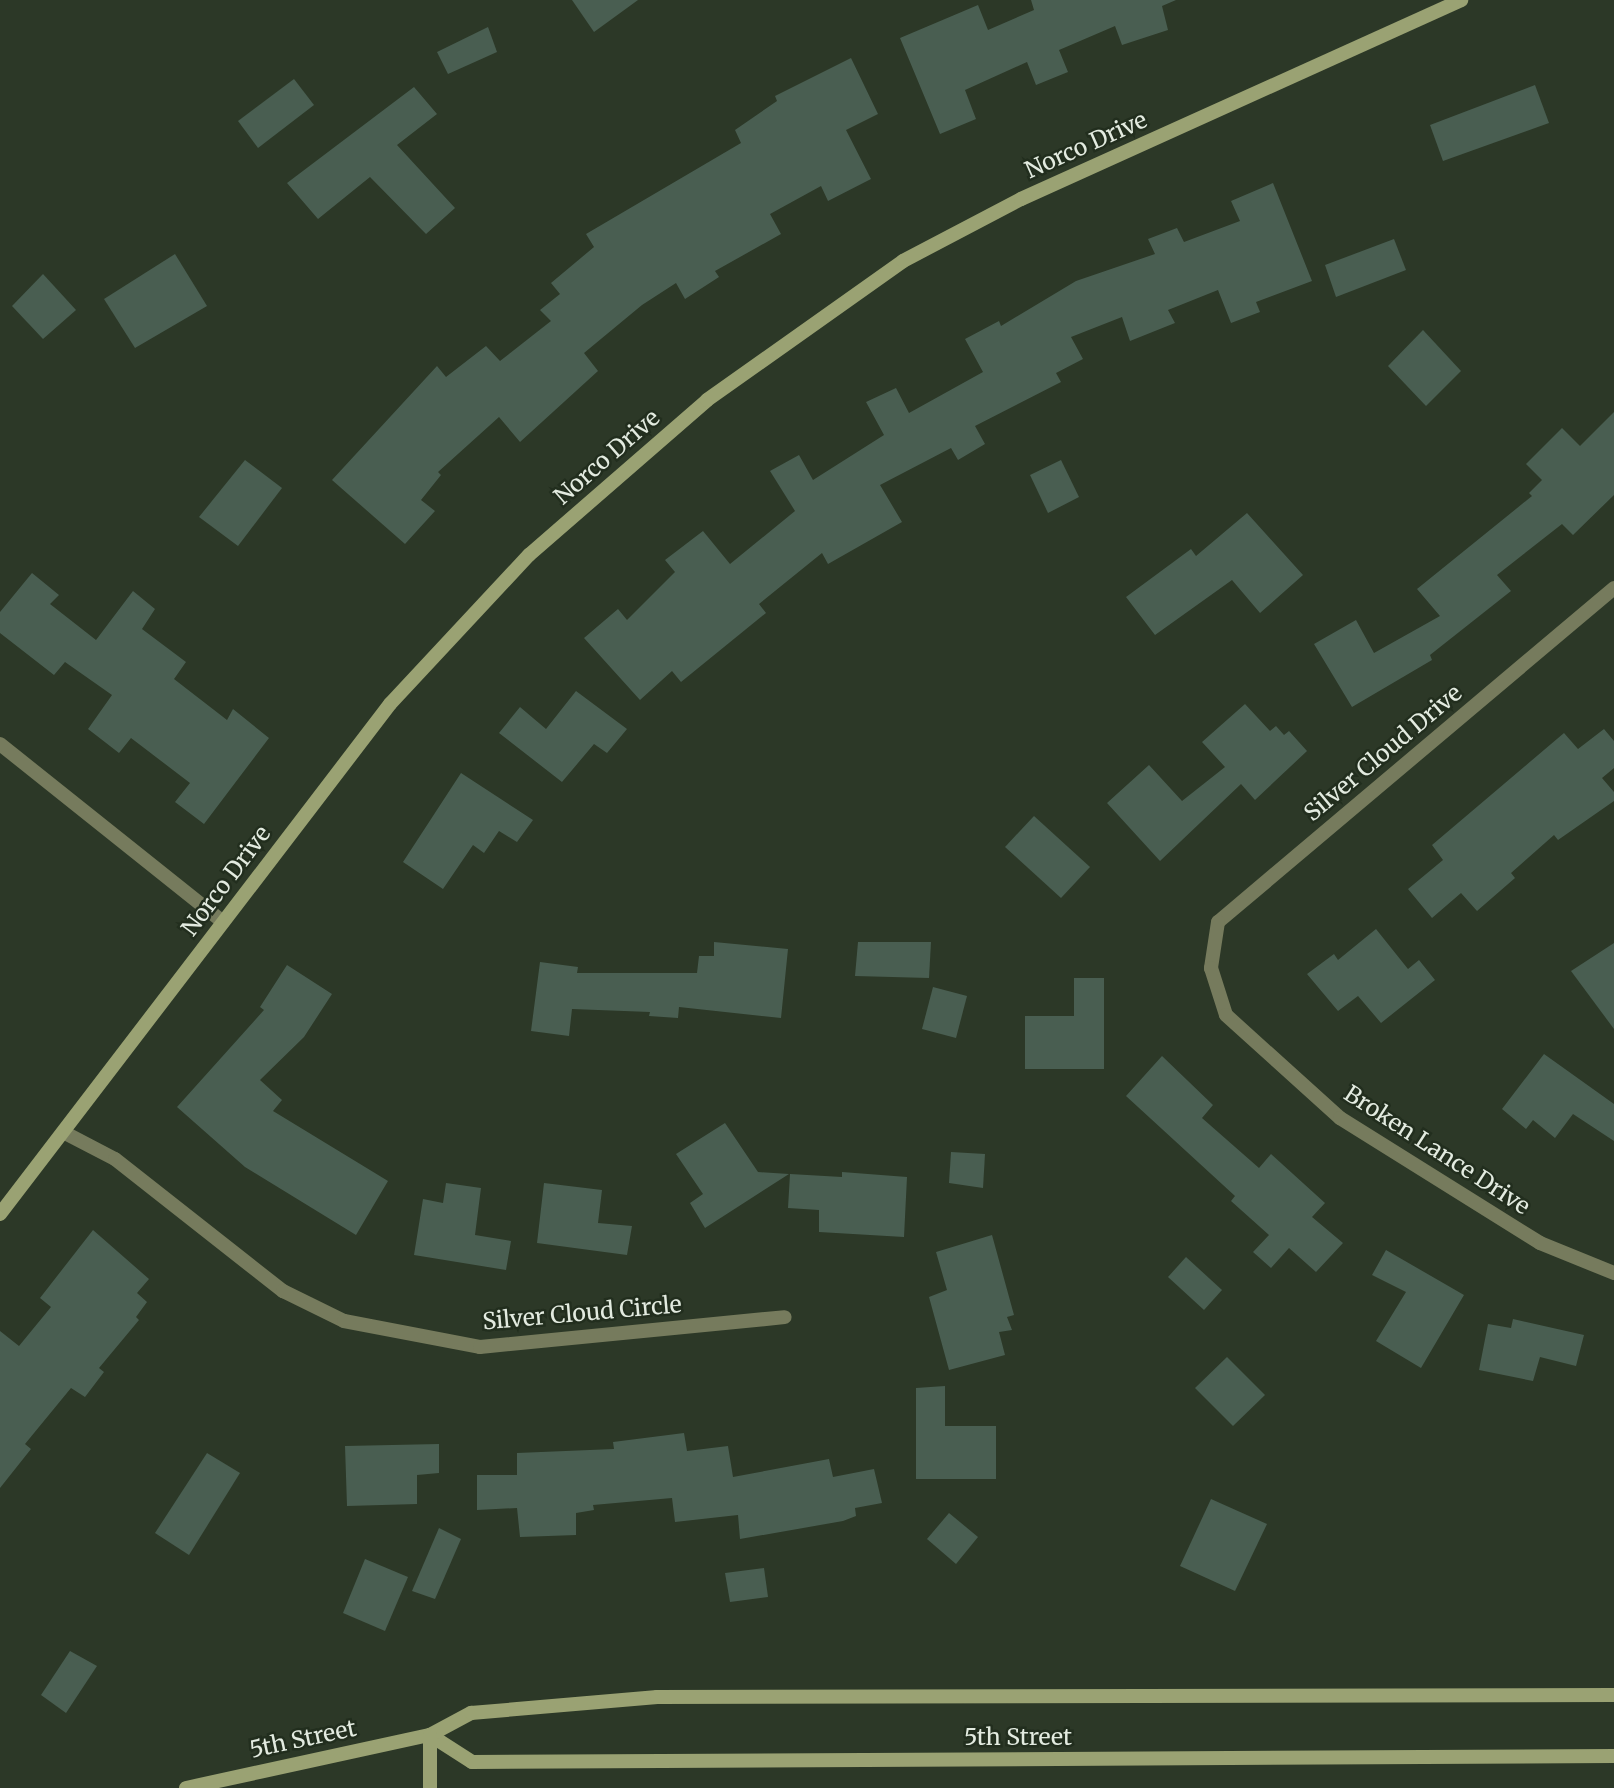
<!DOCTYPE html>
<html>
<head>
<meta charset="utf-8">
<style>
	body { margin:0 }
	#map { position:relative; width:1614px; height:1788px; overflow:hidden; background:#2c3827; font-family:Merriweather,serif }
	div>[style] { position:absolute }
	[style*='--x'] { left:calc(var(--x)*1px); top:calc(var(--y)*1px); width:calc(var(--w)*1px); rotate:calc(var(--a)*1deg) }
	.building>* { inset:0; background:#495e51 }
	.street>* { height:14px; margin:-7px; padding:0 7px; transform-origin:7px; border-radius:7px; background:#767b5d }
	.secondary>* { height:14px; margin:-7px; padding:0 7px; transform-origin:7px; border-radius:7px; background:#9aa273 }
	span { translate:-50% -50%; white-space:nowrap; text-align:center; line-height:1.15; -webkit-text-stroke:5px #222e1e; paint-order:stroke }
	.street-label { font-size:23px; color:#e3ebe0 }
</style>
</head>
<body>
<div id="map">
	<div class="building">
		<div style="clip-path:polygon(572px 0,638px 0,594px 32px)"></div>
		<div style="clip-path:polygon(1031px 0,1176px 0,1162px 6px,1168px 30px,1122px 45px,1115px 26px,1059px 50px,1068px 72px,1036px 85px,1027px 62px,965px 90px,976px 119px,940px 134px,900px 38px,978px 5px,988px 30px,1034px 10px)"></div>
		<div style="clip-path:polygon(488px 27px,497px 52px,448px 74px,437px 52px)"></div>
		<div style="clip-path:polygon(851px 58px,878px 114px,846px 130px,871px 179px,828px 201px,821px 186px,770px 214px,781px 234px,715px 271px,719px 277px,685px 299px,676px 283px,642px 305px,584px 353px,598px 371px,520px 442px,499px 417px,438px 472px,441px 475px,421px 500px,435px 511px,405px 544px,332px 480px,437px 366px,446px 377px,486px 346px,500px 361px,551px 321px,540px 310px,560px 294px,551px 283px,594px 247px,586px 234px,741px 143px,735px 130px,777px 101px,775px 96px)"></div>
		<div style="clip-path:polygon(294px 79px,314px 105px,258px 148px,238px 121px)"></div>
		<div style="clip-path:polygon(1535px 85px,1549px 123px,1443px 161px,1430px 125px)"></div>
		<div style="clip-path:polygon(414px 87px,437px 114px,397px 145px,455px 208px,426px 234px,370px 177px,318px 219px,287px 183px)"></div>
		<div style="clip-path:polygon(1273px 183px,1312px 281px,1256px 302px,1260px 312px,1231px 323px,1218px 290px,1168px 310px,1175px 323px,1130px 341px,1122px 317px,1071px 337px,1083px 359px,1056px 373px,1061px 382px,975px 426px,985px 444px,958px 460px,951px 448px,880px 485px,902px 522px,828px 564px,822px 553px,759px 604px,766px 613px,681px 682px,672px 671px,640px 700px,584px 638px,618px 609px,627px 620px,675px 572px,665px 560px,703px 531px,730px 564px,795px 511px,770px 471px,799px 455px,813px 480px,884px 435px,866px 402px,896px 388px,909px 413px,983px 372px,965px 339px,999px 321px,1001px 326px,1076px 281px,1155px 254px,1148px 239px,1177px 228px,1184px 242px,1240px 221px,1231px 201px)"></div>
		<div style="clip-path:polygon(1394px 239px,1406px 270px,1336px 297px,1325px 265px)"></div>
		<div style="clip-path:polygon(175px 254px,207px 306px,135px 348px,104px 299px)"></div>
		<div style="clip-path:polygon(43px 274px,76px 310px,43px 339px,12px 306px)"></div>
		<div style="clip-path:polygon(1423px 330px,1461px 371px,1426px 406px,1388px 366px)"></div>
		<div style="clip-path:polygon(1614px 412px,1614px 495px,1573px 535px,1562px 524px,1497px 575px,1511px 591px,1430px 655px,1432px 660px,1352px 707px,1314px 644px,1356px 620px,1374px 653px,1440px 616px,1417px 589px,1532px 496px,1529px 493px,1542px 480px,1526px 464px,1562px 428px,1580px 446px)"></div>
		<div style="clip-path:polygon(245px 460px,282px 488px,238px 546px,199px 517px)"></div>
		<div style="clip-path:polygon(1061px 460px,1079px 497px,1048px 513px,1030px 475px)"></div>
		<div style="clip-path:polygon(1247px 513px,1303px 575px,1260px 613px,1232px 580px,1155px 635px,1126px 597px,1191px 549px,1196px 556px)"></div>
		<div style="clip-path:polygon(32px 573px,59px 595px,50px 604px,96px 640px,133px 591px,155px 609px,142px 629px,186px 662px,174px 679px,227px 720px,233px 709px,269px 738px,204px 824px,175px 802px,190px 783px,131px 738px,119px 753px,88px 729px,112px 695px,65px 662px,54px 675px,0 633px,0 612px)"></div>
		<div style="clip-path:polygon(576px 691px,627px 729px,607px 753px,594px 744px,562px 782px,499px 733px,520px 707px,546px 729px)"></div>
		<div style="clip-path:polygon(1245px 704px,1270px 731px,1276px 726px,1284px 735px,1289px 731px,1307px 751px,1255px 800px,1241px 784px,1160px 861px,1107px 803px,1149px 765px,1182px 801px,1225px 767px,1202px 742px)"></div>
		<div style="clip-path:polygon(1604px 729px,1614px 741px,1614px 768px,1602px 778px,1614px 792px,1614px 801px,1558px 840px,1554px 835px,1511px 873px,1515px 878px,1477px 911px,1461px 893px,1432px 918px,1408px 889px,1443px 860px,1432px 845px,1564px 733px,1578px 749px)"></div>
		<div style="clip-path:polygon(461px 773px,533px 820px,517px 842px,499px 831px,484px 853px,473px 845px,443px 889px,403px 862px)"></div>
		<div style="clip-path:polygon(1034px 816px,1090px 867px,1061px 898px,1005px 847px)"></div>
		<div style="clip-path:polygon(1376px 929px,1408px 969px,1419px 960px,1435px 980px,1381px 1023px,1358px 996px,1338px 1011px,1307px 974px,1334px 954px,1338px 960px)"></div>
		<div style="clip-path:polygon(714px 942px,788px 949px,781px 1018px,679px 1007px,678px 1018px,649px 1016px,650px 1012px,572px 1009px,569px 1036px,531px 1031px,540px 962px,578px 967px,577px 973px,697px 973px,699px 956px,714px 956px)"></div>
		<div style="clip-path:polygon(858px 942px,931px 942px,929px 978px,855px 976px)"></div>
		<div style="clip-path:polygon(1614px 943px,1614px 1029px,1571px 971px)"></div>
		<div style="clip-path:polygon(287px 965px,332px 994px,304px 1037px,260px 1080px,282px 1100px,273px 1111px,388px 1181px,356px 1235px,245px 1167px,177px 1107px,264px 1010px,260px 1007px)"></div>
		<div style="clip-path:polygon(1074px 978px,1104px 978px,1104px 1069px,1025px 1069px,1025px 1016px,1074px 1016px)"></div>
		<div style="clip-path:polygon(933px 987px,967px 996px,956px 1038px,922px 1029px)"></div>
		<div style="clip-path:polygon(1544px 1054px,1614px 1104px,1614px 1141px,1573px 1114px,1555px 1138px,1533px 1120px,1526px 1129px,1502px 1109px)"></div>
		<div style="clip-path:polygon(1162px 1056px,1213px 1105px,1202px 1118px,1259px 1168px,1271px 1154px,1325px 1203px,1312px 1217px,1343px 1243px,1316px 1272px,1289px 1248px,1271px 1268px,1253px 1252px,1269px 1235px,1231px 1201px,1235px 1196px,1126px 1096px)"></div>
		<div style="clip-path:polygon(725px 1123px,758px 1172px,789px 1174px,705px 1228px,690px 1203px,703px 1194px,676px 1154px)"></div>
		<div style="clip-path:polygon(951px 1152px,985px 1154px,983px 1188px,949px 1183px)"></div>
		<div style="clip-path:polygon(842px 1172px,907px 1177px,904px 1237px,819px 1232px,819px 1210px,788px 1208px,790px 1174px,842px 1177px)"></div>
		<div style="clip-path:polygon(446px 1183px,481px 1188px,475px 1235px,511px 1241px,506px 1270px,414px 1255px,423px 1199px,443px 1203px)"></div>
		<div style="clip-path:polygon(544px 1183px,602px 1190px,598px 1223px,632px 1226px,627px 1255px,537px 1243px)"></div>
		<div style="clip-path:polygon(93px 1230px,149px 1279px,137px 1293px,147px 1302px,136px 1317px,139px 1320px,99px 1368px,104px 1372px,85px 1397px,71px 1388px,25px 1444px,31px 1449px,0 1488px,0 1331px,19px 1346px,51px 1307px,40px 1298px)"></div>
		<div style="clip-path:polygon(992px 1235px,1014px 1315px,1007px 1317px,1012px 1330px,999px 1332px,1005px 1355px,949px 1370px,929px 1297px,947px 1290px,936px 1252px)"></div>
		<div style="clip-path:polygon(1386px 1250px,1464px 1295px,1421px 1368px,1376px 1341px,1406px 1292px,1372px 1275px)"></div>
		<div style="clip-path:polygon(1186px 1257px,1222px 1290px,1204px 1310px,1168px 1277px)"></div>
		<div style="clip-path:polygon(1513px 1319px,1584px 1335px,1576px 1366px,1540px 1357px,1533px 1381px,1479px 1370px,1488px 1324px,1511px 1328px)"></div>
		<div style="clip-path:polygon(1227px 1357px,1265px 1395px,1233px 1426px,1195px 1388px)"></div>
		<div style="clip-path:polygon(945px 1386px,945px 1426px,996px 1426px,996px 1479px,916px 1479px,916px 1388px)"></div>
		<div style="clip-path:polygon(684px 1433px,687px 1451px,728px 1446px,733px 1477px,829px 1459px,833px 1477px,874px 1469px,882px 1503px,855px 1508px,856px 1516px,843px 1521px,740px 1539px,738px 1515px,675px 1522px,672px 1498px,593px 1505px,594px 1510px,576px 1513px,576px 1535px,520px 1537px,517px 1508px,477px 1510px,477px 1475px,517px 1475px,517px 1453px,614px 1449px,613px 1442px)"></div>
		<div style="clip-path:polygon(439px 1444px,439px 1473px,417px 1475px,417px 1504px,347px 1506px,345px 1446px)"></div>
		<div style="clip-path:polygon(207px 1453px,240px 1473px,189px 1555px,155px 1533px)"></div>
		<div style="clip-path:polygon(1211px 1499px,1267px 1524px,1235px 1591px,1180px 1566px)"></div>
		<div style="clip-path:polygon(949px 1513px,978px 1537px,956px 1564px,927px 1539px)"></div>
		<div style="clip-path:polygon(439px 1528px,461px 1539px,435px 1599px,412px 1591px)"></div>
		<div style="clip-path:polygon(365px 1559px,408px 1577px,385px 1631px,343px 1613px)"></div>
		<div style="clip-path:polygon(764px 1568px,768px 1597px,730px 1602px,725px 1573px)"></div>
		<div style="clip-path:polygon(70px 1651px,97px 1666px,66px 1713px,41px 1695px)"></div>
	</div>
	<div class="street">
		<div style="--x:1614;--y:588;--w:518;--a:139.85"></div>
		<div style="--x:1218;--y:922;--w:47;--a:98.7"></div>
		<div style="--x:1211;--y:968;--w:49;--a:72.3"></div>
		<div style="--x:1226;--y:1015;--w:154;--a:42.1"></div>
		<div style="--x:1340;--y:1118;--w:236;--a:32"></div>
		<div style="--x:1540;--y:1243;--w:80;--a:22.1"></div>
		<div style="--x:0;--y:744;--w:285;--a:38.6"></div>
		<div style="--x:65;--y:1133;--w:56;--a:27.5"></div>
		<div style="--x:115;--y:1159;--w:214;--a:38.2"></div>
		<div style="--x:283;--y:1291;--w:68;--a:26.2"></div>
		<div style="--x:344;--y:1321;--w:138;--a:10.8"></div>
		<div style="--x:480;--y:1347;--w:306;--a:-5.6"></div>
	</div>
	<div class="secondary">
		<div style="--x:0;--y:1214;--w:642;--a:-52.59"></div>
		<div style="--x:390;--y:704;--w:204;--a:-47"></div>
		<div style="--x:529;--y:555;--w:236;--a:-41"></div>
		<div style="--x:707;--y:400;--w:240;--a:-35.3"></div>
		<div style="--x:903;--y:261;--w:133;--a:-27.7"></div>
		<div style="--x:1021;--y:199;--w:483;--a:-24.3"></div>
		<div style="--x:430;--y:1735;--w:50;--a:32.7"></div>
		<div style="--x:472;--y:1762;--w:1142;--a:-0.3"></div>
		<div style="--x:186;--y:1788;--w:250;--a:-12.3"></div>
		<div style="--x:430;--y:1735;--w:47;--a:-28.2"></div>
		<div style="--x:471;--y:1713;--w:187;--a:-4.9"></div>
		<div style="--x:657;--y:1697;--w:957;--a:-0.12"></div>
		<div style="--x:430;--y:1788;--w:53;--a:-90"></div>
	</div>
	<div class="street-label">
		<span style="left:1086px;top:145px;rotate:-24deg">Norco Drive</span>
		<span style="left:607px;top:457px;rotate:-41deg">Norco Drive</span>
		<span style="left:1383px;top:753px;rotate:-40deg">Silver Cloud Drive</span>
		<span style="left:226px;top:881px;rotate:-53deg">Norco Drive</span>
		<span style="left:1437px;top:1150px;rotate:33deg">Broken Lance Drive</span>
		<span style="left:582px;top:1313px;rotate:-5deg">Silver Cloud Circle</span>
		<span style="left:1018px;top:1737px">5th Street</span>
		<span style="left:303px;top:1739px;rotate:-12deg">5th Street</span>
	</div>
</div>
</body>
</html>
